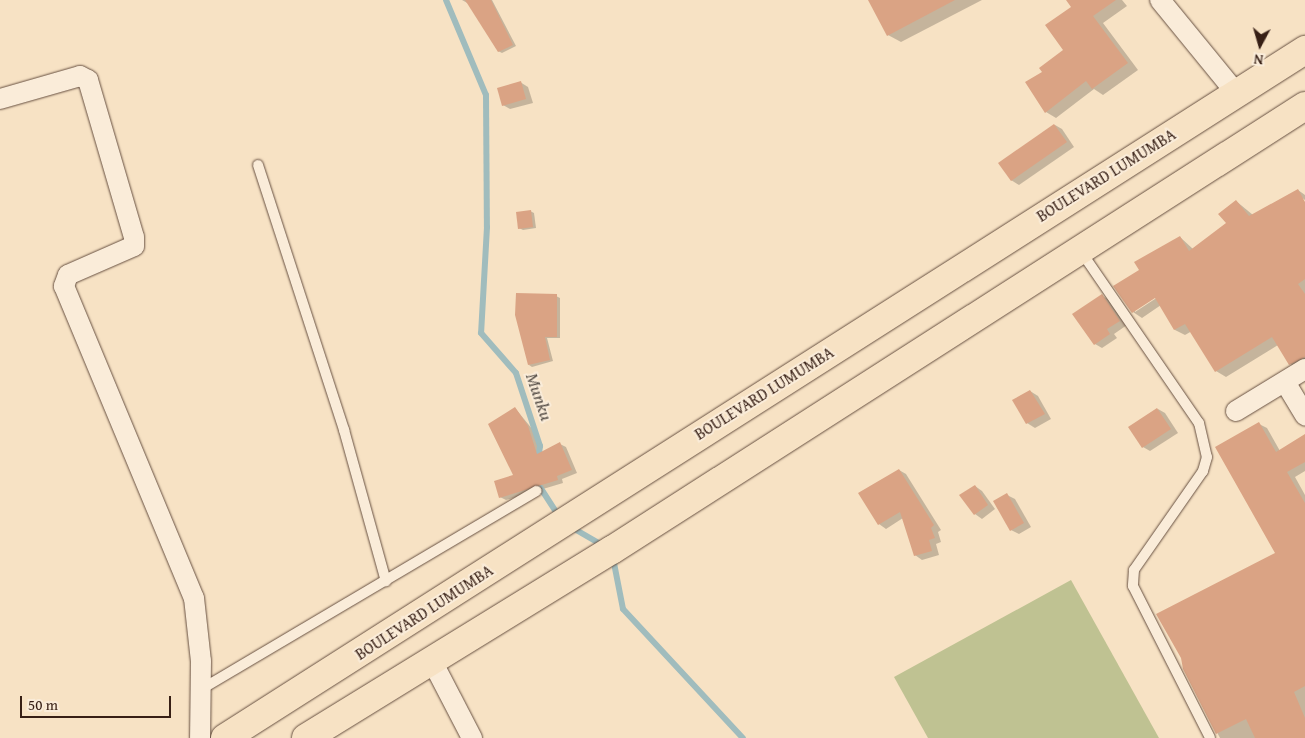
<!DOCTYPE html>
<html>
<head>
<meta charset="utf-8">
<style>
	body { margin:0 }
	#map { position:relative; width:1305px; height:738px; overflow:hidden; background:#f7e2c4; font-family:"Gentium Book Plus",serif }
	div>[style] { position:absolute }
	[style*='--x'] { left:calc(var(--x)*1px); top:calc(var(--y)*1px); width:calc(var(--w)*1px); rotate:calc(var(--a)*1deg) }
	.green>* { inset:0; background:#bfc292 }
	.shadow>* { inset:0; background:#0003 }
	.stream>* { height:6px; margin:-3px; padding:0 3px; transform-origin:3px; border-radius:3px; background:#a0bcbd }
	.building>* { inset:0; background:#daa384 }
	.roads { filter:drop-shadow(0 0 1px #675041) drop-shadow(0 0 1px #675041) }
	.service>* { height:10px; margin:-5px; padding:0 5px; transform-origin:5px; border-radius:5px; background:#faecd9 }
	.minor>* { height:20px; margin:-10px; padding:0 10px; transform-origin:10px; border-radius:10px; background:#faecd9 }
	.trunk>* { height:28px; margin:-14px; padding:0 14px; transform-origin:14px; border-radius:14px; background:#f7e2c4 }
	span { translate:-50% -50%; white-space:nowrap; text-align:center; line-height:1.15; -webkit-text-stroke:4px #faecd9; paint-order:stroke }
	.street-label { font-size:16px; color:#371f15 }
	.water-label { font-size:18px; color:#564e47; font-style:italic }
	.north { position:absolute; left:1235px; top:20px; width:50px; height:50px; -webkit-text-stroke:4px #faecd9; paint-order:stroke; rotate:186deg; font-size:14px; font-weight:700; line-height:20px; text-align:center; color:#371f15 }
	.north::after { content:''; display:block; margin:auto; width:18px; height:22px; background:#371f15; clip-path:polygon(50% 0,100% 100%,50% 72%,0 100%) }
	.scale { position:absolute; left:20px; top:696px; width:151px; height:22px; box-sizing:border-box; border:2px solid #371f15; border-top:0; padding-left:6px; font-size:15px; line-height:18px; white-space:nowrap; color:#371f15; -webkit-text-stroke:4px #faecd9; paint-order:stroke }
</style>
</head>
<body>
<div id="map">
	<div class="green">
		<div style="clip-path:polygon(1071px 580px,1159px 738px,928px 738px,894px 677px)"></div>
	</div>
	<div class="shadow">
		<div style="clip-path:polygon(462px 0,492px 0,516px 46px,502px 53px,498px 51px,469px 4px)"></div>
		<div style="clip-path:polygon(869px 0,982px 0,901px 42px,888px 35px)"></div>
		<div style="clip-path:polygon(1068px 0,1122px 0,1127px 6px,1103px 23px,1138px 70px,1103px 95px,1094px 89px,1056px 118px,1046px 112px,1044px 73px,1064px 50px,1073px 7px)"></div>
		<div style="clip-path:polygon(520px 82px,528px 87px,533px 103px,510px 109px,503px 105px)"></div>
		<div style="clip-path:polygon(1055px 125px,1062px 129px,1074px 147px,1019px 185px,1011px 180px)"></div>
		<div style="clip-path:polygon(evenodd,1298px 190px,1305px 195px,1305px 200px,1301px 197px,1305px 205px,1305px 367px,1300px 369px,1290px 364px,1278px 345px,1226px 377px,1216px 371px,1192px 331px,1185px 335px,1175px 330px,1161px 305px,1142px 318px,1133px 312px,1140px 270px,1180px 237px,1193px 249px,1228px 223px,1236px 201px,1253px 215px,1298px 190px,1159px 293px,1161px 295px,1135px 312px,1135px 309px,1159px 293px)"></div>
		<div style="clip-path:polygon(530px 211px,534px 213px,536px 228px,523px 230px,519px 228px)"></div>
		<div style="clip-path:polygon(556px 296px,560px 298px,560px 338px,547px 338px,553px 361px,532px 367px,529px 365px)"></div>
		<div style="clip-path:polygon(1102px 296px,1110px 300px,1127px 325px,1114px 334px,1117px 338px,1102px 348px,1095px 344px)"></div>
		<div style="clip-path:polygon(1030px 391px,1038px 396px,1051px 419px,1035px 428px,1027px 423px,1014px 400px)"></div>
		<div style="clip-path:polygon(515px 408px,533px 430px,541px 453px,560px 444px,566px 447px,577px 473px,562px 479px,563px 483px,506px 500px,500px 497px,514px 476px)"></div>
		<div style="clip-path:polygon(1158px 409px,1165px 413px,1178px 433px,1150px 451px,1143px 447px)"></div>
		<div style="clip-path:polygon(1259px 424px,1267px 428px,1280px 451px,1305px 440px,1305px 471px,1295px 477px,1305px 495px,1305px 738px,1220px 738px,1184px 669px,1277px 553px)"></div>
		<div style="clip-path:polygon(899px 470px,906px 474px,941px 530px,938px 532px,941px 542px,936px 544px,939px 555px,922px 560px,915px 555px,903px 518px,886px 529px,879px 524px)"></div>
		<div style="clip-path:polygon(975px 486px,982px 491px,995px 509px,982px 519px,975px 514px)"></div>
		<div style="clip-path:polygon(1007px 495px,1015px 499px,1031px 527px,1019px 534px,1011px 530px)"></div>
	</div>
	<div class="stream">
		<div style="--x:446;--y:0;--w:103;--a:67.2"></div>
		<div style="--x:486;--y:95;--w:132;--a:89.6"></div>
		<div style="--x:487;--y:227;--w:106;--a:93.2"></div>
		<div style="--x:481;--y:333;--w:53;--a:48.8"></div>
		<div style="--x:516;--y:373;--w:77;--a:71.8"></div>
		<div style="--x:540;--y:446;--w:15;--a:98"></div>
		<div style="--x:538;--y:484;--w:40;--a:57.1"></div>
		<div style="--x:571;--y:527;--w:38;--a:30"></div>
		<div style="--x:613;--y:558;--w:52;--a:78.9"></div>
		<div style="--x:623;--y:609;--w:176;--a:47.1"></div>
	</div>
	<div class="building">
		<div style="clip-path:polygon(465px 0,491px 0,513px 45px,498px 52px)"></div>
		<div style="clip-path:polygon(868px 0,955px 0,887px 36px)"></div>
		<div style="clip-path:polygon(1066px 0,1116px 0,1093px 16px,1128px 63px,1092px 89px,1086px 81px,1045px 113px,1025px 82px,1042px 72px,1039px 68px,1063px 50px,1045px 25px,1071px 7px)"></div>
		<div style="clip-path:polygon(521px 81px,526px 99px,502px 106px,497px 88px)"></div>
		<div style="clip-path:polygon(1054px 124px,1067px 142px,1011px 181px,998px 163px)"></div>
		<div style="clip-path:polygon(1298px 189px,1305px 202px,1305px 279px,1298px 284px,1305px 294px,1305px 357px,1289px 365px,1272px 337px,1215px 372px,1185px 324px,1174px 330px,1155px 298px,1132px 313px,1113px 286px,1139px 270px,1134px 262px,1180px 236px,1189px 251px,1226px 223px,1218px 214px,1236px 200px,1249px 216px)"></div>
		<div style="clip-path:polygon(531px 210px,533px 227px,518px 229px,516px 212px)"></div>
		<div style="clip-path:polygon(516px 293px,557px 294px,557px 337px,545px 337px,550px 360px,528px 365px,515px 315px)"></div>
		<div style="clip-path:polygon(1102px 294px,1120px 321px,1107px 329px,1110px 334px,1094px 345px,1072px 314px)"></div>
		<div style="clip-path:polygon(1030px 390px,1045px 414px,1026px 424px,1012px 400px)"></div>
		<div style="clip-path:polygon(515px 407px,528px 426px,537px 454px,560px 442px,572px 470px,557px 476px,558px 480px,499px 498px,494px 481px,513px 475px,488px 424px)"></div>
		<div style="clip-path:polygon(1157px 408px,1171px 429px,1142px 448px,1128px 427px)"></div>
		<div style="clip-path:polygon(1259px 422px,1276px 452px,1305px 434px,1305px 462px,1287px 472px,1305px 503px,1305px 686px,1294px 692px,1305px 718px,1305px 738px,1255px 738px,1246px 719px,1216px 734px,1183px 669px,1181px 658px,1156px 614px,1275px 553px,1215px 447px)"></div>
		<div style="clip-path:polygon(899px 469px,934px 525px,931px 528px,935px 538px,929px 540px,932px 551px,914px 556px,900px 512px,878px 525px,858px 493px)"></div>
		<div style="clip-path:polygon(975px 485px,988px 505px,974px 515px,959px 495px)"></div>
		<div style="clip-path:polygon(1007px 493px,1024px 523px,1010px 531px,993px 501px)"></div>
	</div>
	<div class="roads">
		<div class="service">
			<div style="--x:258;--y:165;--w:279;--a:72"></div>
			<div style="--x:344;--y:430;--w:157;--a:74.5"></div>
			<div style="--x:1080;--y:250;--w:210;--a:55.5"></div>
			<div style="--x:1199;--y:423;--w:35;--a:77"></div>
			<div style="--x:1207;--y:457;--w:15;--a:106"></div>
			<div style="--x:1203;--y:471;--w:121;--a:124.9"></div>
			<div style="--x:1134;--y:570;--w:16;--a:94"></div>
			<div style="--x:1133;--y:586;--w:170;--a:63.1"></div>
			<div style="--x:200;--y:690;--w:391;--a:-30.6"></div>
		</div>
		<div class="minor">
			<div style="--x:1160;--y:0;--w:120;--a:50.7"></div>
			<div style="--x:0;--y:99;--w:83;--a:-16"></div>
			<div style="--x:80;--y:76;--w:9;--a:27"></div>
			<div style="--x:88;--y:80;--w:164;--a:73.7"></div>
			<div style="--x:134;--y:237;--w:9;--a:90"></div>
			<div style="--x:134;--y:246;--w:72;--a:156.3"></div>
			<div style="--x:68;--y:275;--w:12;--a:110"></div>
			<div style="--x:64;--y:286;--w:338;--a:67.4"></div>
			<div style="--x:194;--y:598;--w:63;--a:83.7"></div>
			<div style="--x:201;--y:661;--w:77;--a:90.7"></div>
			<div style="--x:1285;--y:382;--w:39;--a:59"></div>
			<div style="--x:1236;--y:411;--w:81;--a:-31.3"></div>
			<div style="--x:431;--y:659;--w:89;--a:62.6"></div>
		</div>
		<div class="trunk">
			<div style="--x:225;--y:738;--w:1281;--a:-32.5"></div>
			<div style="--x:306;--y:738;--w:359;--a:-31.6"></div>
			<div style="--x:612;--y:550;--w:823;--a:-32.65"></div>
		</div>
	</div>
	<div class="street-label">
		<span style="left:1106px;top:175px;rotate:-32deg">BOULEVARD LUMUMBA</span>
		<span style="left:764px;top:393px;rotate:-32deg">BOULEVARD LUMUMBA</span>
		<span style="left:424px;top:612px;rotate:-33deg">BOULEVARD LUMUMBA</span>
	</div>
	<div class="water-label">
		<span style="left:539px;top:397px;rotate:71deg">Munku</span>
	</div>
	<div class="north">N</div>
	<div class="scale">50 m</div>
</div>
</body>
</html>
